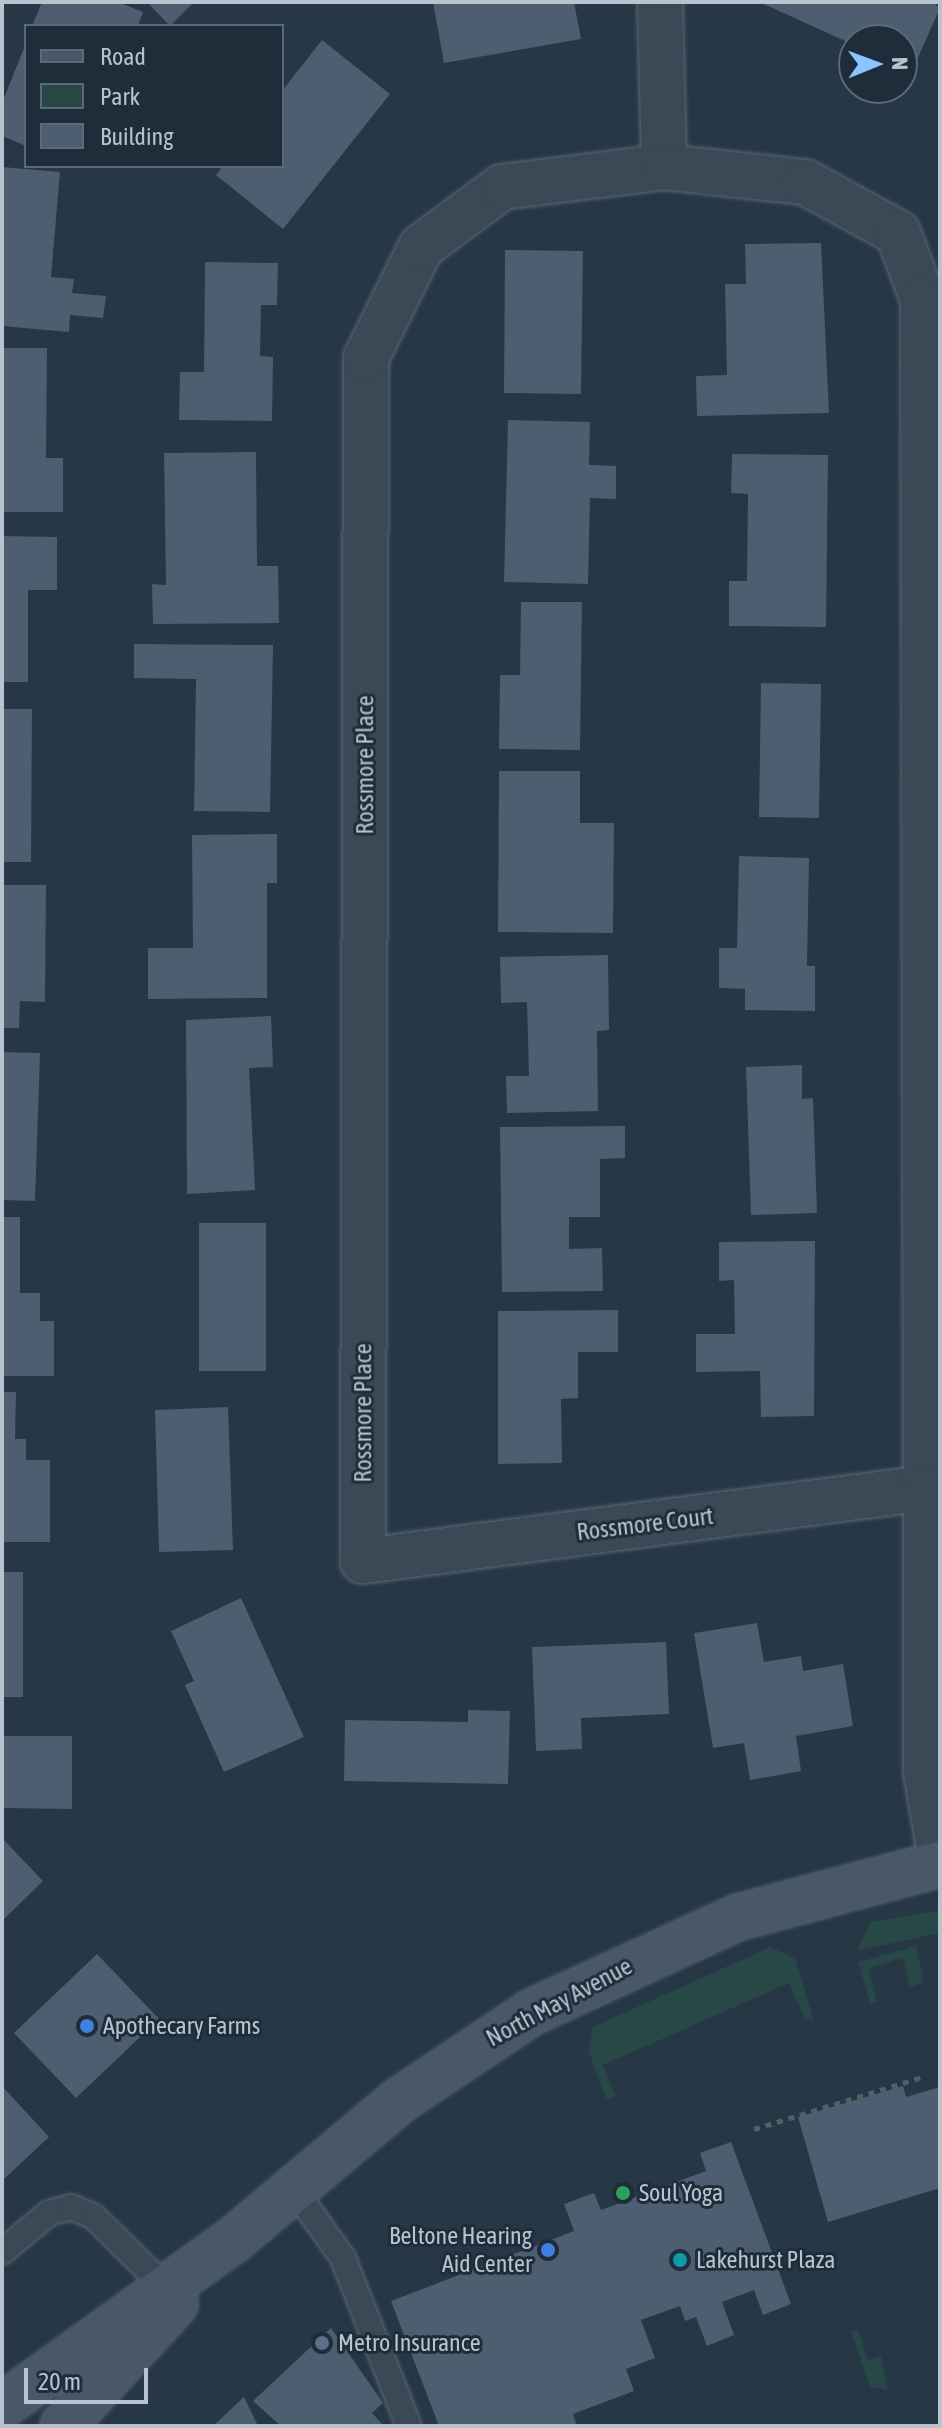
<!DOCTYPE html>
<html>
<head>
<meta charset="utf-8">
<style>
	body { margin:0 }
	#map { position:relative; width:942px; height:2428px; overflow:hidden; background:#263746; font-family:"Asap Condensed",sans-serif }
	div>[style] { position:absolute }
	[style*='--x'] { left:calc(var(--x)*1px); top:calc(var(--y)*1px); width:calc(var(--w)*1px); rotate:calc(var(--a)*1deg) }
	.green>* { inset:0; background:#284747 }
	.building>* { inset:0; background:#4c5e6f }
	.path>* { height:5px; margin-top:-2.5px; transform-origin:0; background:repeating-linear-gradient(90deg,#486565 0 6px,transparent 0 12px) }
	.roads { filter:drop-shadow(0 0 2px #596672) drop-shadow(0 0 2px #596672) }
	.service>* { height:24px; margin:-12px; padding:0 12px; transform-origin:12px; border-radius:12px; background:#3b4855 }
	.minor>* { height:44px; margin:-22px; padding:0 22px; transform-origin:22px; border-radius:22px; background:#3b4855 }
	.secondary>* { height:44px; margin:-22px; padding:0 22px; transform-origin:22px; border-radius:22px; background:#485869 }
	.dots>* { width:22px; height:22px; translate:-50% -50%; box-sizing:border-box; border:4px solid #1f2d3b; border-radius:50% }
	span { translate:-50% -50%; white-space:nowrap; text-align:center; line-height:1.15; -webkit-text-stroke:6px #1f2d3b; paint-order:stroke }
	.street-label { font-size:24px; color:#b8c3ce }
	.poi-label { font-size:24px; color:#b8c3ce }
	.left { translate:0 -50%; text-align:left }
	.right { translate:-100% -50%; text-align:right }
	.frame { position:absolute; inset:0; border:4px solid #b8c3ce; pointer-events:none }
	.legend { position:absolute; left:24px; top:24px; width:260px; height:144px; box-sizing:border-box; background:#1f2d3b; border:2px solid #5c6976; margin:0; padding:10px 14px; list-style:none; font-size:24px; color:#b8c3ce }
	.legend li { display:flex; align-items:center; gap:16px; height:40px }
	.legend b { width:40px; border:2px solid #5c6976 }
	.north { position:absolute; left:838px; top:24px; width:80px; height:80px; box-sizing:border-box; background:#1f2d3b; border:2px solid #5c6976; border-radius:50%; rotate:89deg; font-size:22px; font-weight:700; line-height:32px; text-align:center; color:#b8c3ce }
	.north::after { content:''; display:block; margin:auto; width:28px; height:36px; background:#8dc4ff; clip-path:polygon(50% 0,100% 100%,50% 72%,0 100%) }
	.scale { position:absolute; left:24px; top:2368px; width:124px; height:36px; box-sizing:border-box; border:4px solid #b8c3ce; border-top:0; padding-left:10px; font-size:24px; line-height:28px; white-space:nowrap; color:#b8c3ce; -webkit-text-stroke:6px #1f2d3b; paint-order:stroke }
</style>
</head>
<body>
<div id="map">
	<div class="green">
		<div style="clip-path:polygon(940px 1910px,940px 1933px,857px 1951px,870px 1922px)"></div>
		<div style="clip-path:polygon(916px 1946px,924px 1982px,910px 1987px,903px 1958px,868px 1968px,877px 2002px,870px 2004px,858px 1962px)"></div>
		<div style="clip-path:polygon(770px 1947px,795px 1958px,814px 2021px,805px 2019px,789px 1983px,603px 2065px,616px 2096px,606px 2099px,588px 2050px,593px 2027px)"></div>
		<div style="clip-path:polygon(851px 2331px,858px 2331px,868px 2360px,881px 2356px,888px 2390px,870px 2387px)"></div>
	</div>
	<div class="building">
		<div style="clip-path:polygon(42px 2px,118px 2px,143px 12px,138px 26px,32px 26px)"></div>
		<div style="clip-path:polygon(147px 2px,194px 2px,170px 26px)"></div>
		<div style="clip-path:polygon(433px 2px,574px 2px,581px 39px,444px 63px)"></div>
		<div style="clip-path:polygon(759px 2px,932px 2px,940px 8px,912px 71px,902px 67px,902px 40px,854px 45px)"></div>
		<div style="clip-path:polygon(322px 40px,390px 94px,283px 229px,216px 175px,223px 166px,282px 166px,282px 91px)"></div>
		<div style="clip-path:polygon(26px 43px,26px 146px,2px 136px,2px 103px)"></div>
		<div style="clip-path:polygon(2px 167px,60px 172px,51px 277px,74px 279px,72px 293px,106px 296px,103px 318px,70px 315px,69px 332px,2px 326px)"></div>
		<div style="clip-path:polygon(821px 243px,829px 413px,697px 416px,696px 376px,727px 375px,725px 284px,746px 284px,745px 244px)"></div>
		<div style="clip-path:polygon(505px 250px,583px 251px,581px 394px,504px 393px)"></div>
		<div style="clip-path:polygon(205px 262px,278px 263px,277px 305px,261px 305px,260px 356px,273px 357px,272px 421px,179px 420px,180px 372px,204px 372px)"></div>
		<div style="clip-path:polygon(2px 348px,47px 348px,46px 458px,63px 458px,63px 512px,2px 512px)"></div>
		<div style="clip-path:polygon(508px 420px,590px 422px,589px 465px,616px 466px,616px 499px,590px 498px,588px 584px,504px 582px)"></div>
		<div style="clip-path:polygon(256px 452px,257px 566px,278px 566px,279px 623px,153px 624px,152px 584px,166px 585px,164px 453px)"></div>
		<div style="clip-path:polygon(732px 454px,828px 455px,826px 627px,729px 626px,729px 581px,747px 581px,748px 494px,731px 493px)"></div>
		<div style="clip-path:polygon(2px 536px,57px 537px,57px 590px,28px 590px,28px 682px,2px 682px)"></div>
		<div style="clip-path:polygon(521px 602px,582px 602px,580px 750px,499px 749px,500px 675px,520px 675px)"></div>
		<div style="clip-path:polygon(134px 644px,273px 645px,270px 812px,194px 811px,196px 679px,134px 678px)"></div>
		<div style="clip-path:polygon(761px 683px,821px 684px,819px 818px,759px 817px)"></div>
		<div style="clip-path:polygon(2px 709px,32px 709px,31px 862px,2px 862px)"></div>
		<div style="clip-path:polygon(499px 771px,580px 771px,580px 823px,614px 823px,613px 933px,498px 932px)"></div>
		<div style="clip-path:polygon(277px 834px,277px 883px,267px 883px,267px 998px,148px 999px,148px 948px,193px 948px,192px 835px)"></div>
		<div style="clip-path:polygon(739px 856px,809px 858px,807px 966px,815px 966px,815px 1011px,745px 1010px,745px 989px,719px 988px,719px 948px,737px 948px)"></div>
		<div style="clip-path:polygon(2px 885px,46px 885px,45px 1002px,20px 1001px,19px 1028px,2px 1028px)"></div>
		<div style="clip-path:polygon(608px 955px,609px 1030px,597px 1031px,598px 1111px,507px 1113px,506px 1076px,529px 1076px,527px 1002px,501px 1003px,500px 957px)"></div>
		<div style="clip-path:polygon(271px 1016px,273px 1067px,249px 1068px,255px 1190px,187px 1194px,186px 1020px)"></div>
		<div style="clip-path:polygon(2px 1052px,40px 1053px,35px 1201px,2px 1200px)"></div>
		<div style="clip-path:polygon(802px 1065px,802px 1099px,813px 1098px,817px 1213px,751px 1215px,746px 1067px)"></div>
		<div style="clip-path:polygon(625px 1126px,625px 1158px,600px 1159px,600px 1217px,569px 1217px,569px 1249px,602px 1248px,603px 1291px,502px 1292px,500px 1127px)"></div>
		<div style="clip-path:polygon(2px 1217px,20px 1217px,20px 1293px,40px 1293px,40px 1321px,54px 1321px,54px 1376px,2px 1376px)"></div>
		<div style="clip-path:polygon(199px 1223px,266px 1223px,266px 1371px,199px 1371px)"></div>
		<div style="clip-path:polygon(815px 1241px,814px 1416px,761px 1417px,760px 1371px,696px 1372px,696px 1334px,735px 1334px,734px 1280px,719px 1281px,719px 1242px)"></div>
		<div style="clip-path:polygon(618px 1310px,618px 1352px,578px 1352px,578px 1398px,561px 1399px,562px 1463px,498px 1464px,498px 1311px)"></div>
		<div style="clip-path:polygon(2px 1392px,16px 1392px,15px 1439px,26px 1439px,26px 1460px,50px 1460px,50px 1542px,2px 1542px)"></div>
		<div style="clip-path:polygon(228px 1407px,233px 1550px,159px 1552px,155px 1410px)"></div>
		<div style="clip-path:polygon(2px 1572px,23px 1572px,23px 1697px,2px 1697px)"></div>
		<div style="clip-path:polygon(241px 1598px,304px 1737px,224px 1772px,185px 1685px,194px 1681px,171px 1631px)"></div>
		<div style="clip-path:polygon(757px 1623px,764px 1662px,801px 1656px,803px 1671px,843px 1664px,853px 1726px,796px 1736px,801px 1771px,750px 1780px,744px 1743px,713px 1748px,694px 1633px)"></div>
		<div style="clip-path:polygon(666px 1642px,669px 1714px,581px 1718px,582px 1749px,536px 1751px,532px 1647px)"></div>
		<div style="clip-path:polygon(468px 1710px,510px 1711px,508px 1784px,344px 1781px,345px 1720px,468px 1722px)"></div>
		<div style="clip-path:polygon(2px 1736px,72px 1736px,72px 1809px,2px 1808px)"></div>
		<div style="clip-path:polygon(2px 1838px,43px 1881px,2px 1921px)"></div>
		<div style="clip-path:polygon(97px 1954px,159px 2019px,76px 2098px,14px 2033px)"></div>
		<div style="clip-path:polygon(2px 2086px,49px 2137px,2px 2181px)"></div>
		<div style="clip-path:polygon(903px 2086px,906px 2097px,940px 2087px,940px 2188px,828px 2222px,798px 2117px)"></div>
		<div style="clip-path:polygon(731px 2142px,791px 2304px,763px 2315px,754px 2290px,722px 2302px,734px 2335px,707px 2346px,696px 2317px,685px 2321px,680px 2306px,641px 2320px,655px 2358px,626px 2369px,634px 2391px,573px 2414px,577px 2426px,439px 2426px,391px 2301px,574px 2231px,564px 2204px,594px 2193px,601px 2210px,706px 2171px,700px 2153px)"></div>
		<div style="clip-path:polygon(331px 2328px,383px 2403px,372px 2413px,384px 2426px,281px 2426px,253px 2401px)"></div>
		<div style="clip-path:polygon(244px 2397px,258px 2426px,213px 2426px)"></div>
	</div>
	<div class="path">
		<div style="--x:754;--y:2129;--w:179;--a:-17.2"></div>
	</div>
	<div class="roads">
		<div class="service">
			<div style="--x:293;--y:2188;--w:86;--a:54.5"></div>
			<div style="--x:343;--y:2258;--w:180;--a:68.6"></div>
			<div style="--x:2;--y:2252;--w:61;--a:-39.7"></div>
			<div style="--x:49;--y:2213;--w:23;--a:-15"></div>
			<div style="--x:71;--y:2207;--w:25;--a:23"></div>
			<div style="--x:94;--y:2217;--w:101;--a:44.6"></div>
		</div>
		<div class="minor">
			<div style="--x:660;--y:2;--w:165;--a:88.6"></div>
			<div style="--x:926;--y:1488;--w:568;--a:172.61"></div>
			<div style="--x:363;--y:1561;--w:1203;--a:-89.86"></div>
			<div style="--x:366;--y:358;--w:124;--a:-63.6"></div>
			<div style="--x:421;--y:247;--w:101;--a:-36.5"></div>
			<div style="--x:502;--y:187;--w:163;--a:-7"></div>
			<div style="--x:664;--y:167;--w:142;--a:6.1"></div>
			<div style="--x:805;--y:182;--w:106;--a:28.7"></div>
			<div style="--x:898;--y:233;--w:72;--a:69.5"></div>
			<div style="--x:923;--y:300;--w:1188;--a:89.86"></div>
			<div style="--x:926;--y:1488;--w:284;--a:90"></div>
			<div style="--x:926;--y:1772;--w:82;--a:80.2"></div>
		</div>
		<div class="secondary">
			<div style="--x:2;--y:2406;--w:283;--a:-35.7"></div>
			<div style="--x:232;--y:2241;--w:219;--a:-40"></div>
			<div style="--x:400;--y:2100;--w:159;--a:-33.7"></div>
			<div style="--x:532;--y:2012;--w:228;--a:-24.7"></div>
			<div style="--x:739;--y:1917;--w:208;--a:-14.8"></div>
			<div style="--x:63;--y:2426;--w:166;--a:-47.4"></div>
		</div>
	</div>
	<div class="dots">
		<div style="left:87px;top:2026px;background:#3f7fe0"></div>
		<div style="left:623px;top:2193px;background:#2e9e5b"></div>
		<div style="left:548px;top:2250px;background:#3f7fe0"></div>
		<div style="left:680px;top:2260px;background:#0f9aa8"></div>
		<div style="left:322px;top:2343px;background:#5c6f8a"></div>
	</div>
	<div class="street-label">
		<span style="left:365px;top:765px;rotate:-90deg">Rossmore Place</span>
		<span style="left:363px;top:1413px;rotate:-90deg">Rossmore Place</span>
		<span style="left:645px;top:1524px;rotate:-7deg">Rossmore Court</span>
		<span style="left:559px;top:2002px;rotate:-28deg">North May Avenue</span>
	</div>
	<div class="poi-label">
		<span class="left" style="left:103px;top:2026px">Apothecary Farms</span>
		<span class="left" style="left:639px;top:2193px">Soul Yoga</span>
		<span class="right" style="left:532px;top:2250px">Beltone Hearing<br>Aid Center</span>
		<span class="left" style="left:696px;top:2260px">Lakehurst Plaza</span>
		<span class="left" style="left:338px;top:2343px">Metro Insurance</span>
	</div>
	<div class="frame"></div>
	<ul class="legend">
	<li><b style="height:10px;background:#485869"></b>Road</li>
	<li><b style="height:22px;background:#284747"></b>Park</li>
	<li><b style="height:22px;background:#4c5e6f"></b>Building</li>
	</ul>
	<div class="north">N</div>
	<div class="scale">20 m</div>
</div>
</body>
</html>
